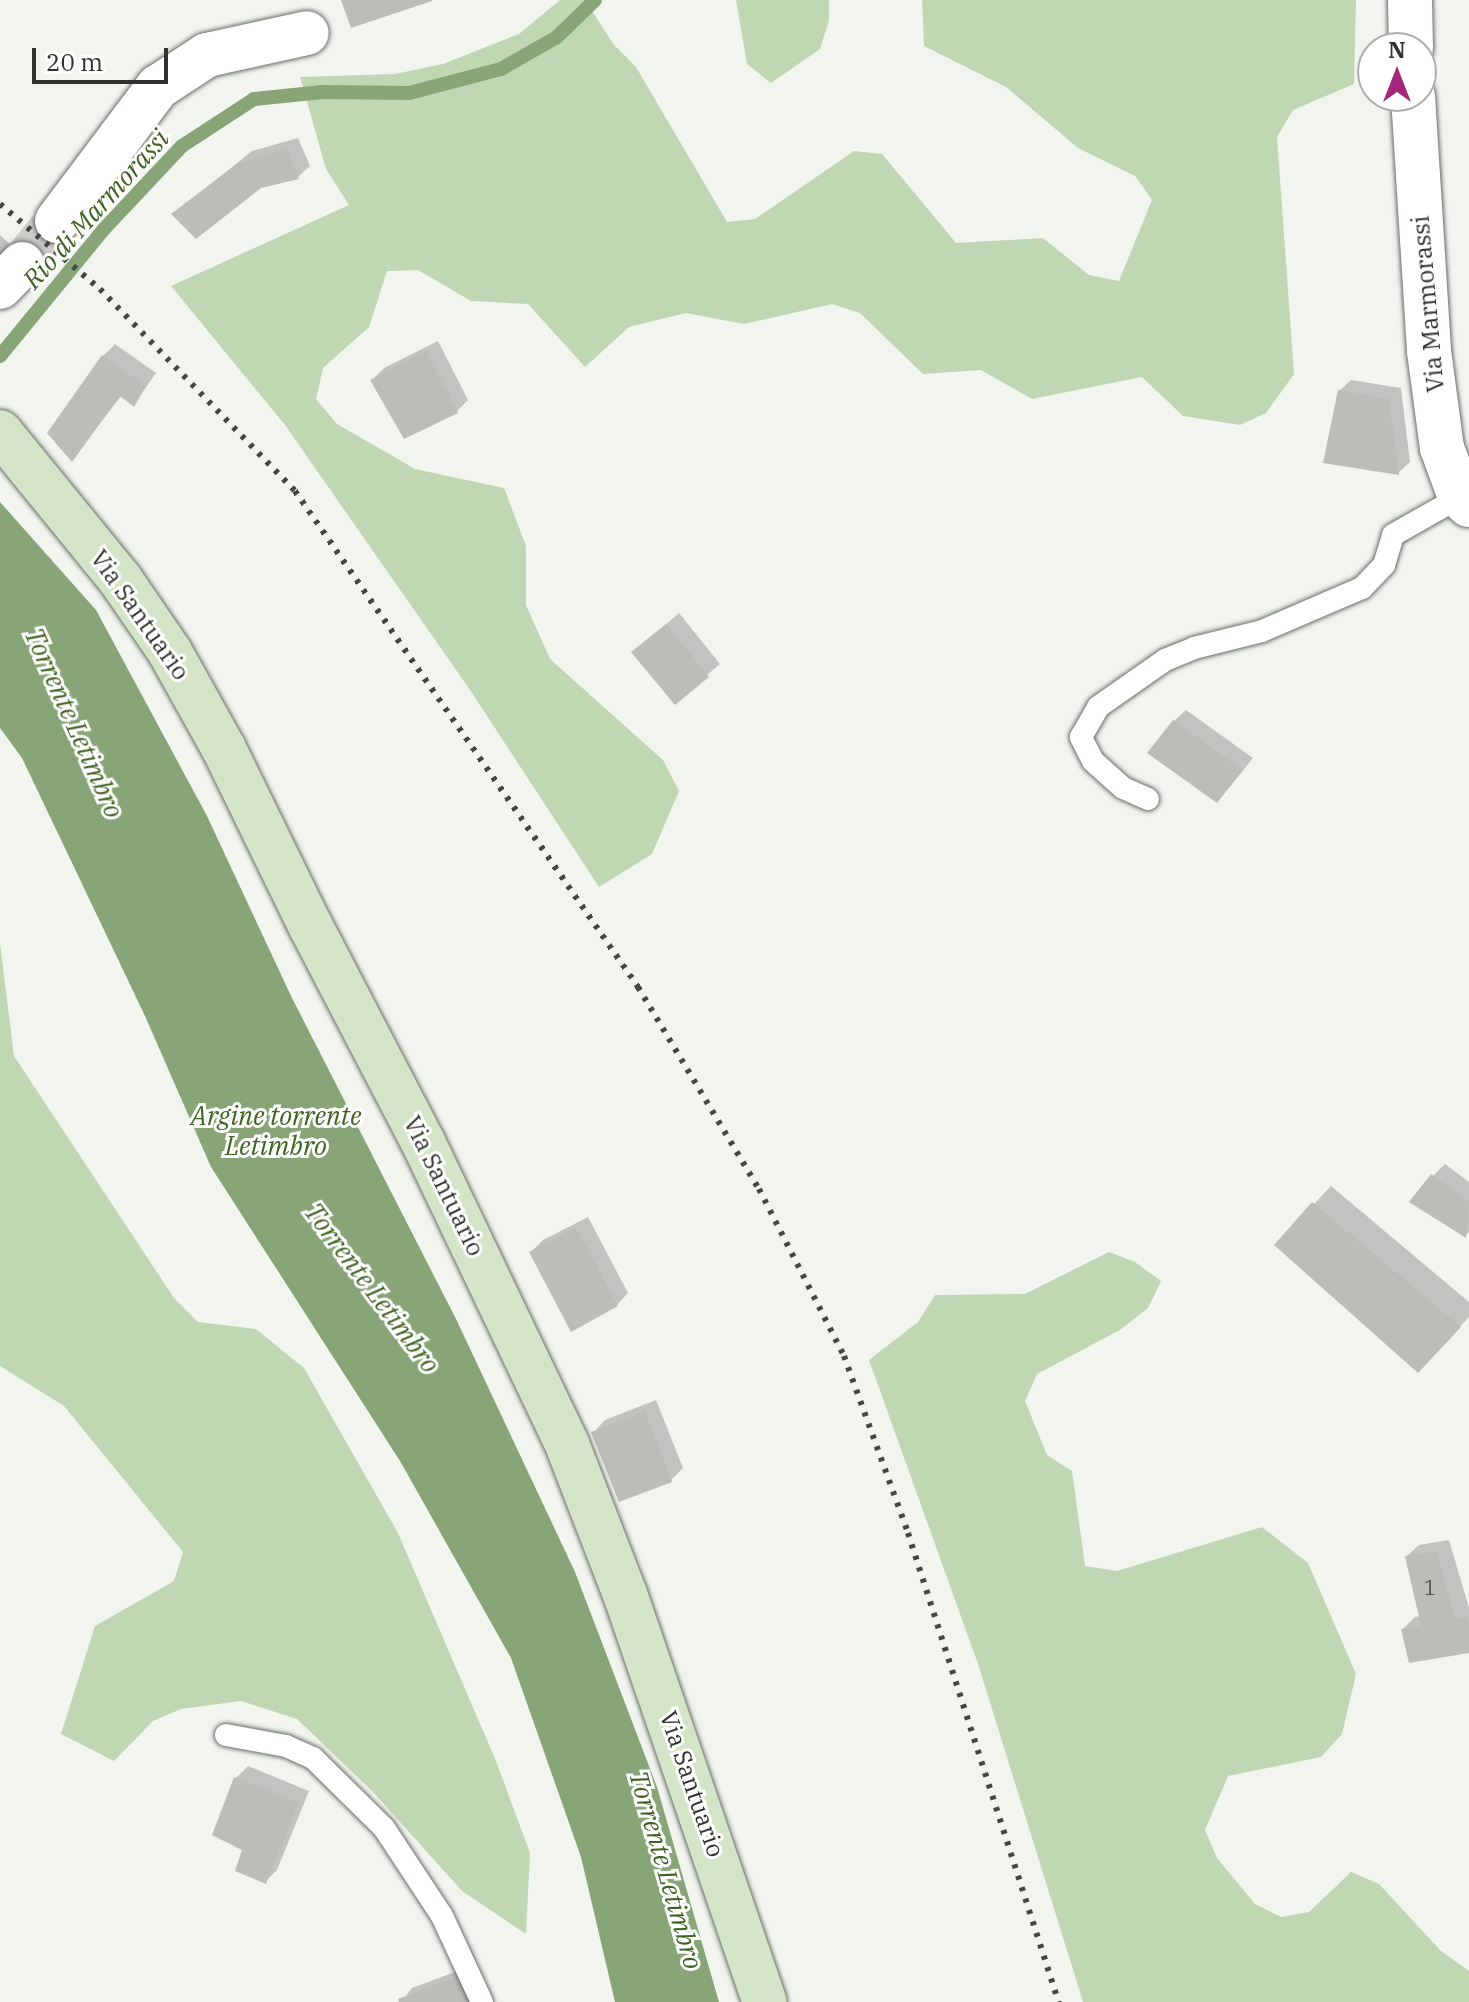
<!DOCTYPE html>
<html>
<head>
<meta charset="utf-8">
<style>
	body { margin:0 }
	#map { position:relative; width:1469px; height:2002px; overflow:hidden; background:#f1f4ef; font-family:"IBM Plex Serif",serif }
	div>[style] { position:absolute }
	[style*='--x'] { left:calc(var(--x)*1px); top:calc(var(--y)*1px); width:calc(var(--w)*1px); rotate:calc(var(--a)*1deg) }
	.green>* { inset:0; background:#c0d7b3 }
	.water>* { inset:0; background:#87a576 }
	.shadow>* { inset:0; background:#0003 }
	.stream>* { height:14px; margin:-7px; padding:0 7px; transform-origin:7px; border-radius:7px; background:#87a576 }
	.building>* { inset:0; background:#babdb8 }
	.street-tunnel>* { height:44px; margin-top:-22px; transform-origin:0; background:repeating-linear-gradient(90deg,#cacdc9 0 44px,transparent 0 66px) }
	.roads { filter:drop-shadow(0 0 2px #6a6d68) drop-shadow(0 0 2px #6a6d68) }
	.lane>* { height:22px; margin:-11px; padding:0 11px; transform-origin:11px; border-radius:11px; background:#fff }
	.street>* { height:44px; margin:-22px; padding:0 22px; transform-origin:22px; border-radius:22px; background:#fff }
	.secondary>* { height:44px; margin:-22px; padding:0 22px; transform-origin:22px; border-radius:22px; background:#d3e5c6 }
	.rail>* { height:6px; margin-top:-3px; transform-origin:0; background:repeating-linear-gradient(90deg,#444543 0 4px,transparent 0 12px) }
	span { translate:-50% -50%; white-space:nowrap; text-align:center; line-height:1.15; -webkit-text-stroke:6px #fff; paint-order:stroke }
	.number-label { font-size:20px; color:#525451 }
	.number-label span { -webkit-text-stroke-width:0 }
	.street-label { font-size:24px; color:#30312f }
	.water-label { font-size:26px; color:#3d6320; font-style:italic }
	.north { position:absolute; left:1357px; top:32px; width:80px; height:80px; box-sizing:border-box; background:#fff; border:2px solid #acadac; border-radius:50%; rotate:0deg; font-size:22px; font-weight:700; line-height:32px; text-align:center; color:#30312f }
	.north::after { content:''; display:block; margin:auto; width:28px; height:36px; background:#a3277b; clip-path:polygon(50% 0,100% 100%,50% 72%,0 100%) }
	.scale { position:absolute; left:32px; top:48px; width:136px; height:36px; box-sizing:border-box; border:4px solid #30312f; border-top:0; padding-left:10px; font-size:24px; line-height:28px; white-space:nowrap; color:#30312f; -webkit-text-stroke:6px #fff; paint-order:stroke }
</style>
</head>
<body>
<div id="map">
	<div class="green">
		<div style="clip-path:polygon(560px 0,585px 0,614px 45px,636px 67px,727px 222px,755px 219px,854px 151px,882px 154px,956px 243px,1043px 238px,1089px 275px,1119px 281px,1152px 200px,1135px 176px,1078px 148px,1006px 87px,924px 46px,922px 0,1356px 0,1354px 84px,1293px 110px,1277px 137px,1294px 374px,1266px 413px,1240px 425px,1183px 416px,1142px 377px,1032px 399px,981px 370px,923px 374px,860px 313px,832px 304px,744px 324px,686px 313px,629px 327px,585px 367px,528px 304px,471px 301px,418px 270px,387px 271px,369px 327px,323px 368px,316px 399px,337px 424px,415px 469px,504px 488px,526px 546px,526px 605px,550px 659px,663px 760px,679px 791px,652px 854px,599px 887px,468px 687px,285px 425px,171px 286px,349px 205px,326px 169px,300px 77px,395px 74px,443px 64px,519px 34px)"></div>
		<div style="clip-path:polygon(736px 0,829px 0,829px 20px,820px 49px,771px 83px,747px 64px)"></div>
		<div style="clip-path:polygon(0 943px,14px 1056px,174px 1298px,198px 1322px,256px 1329px,304px 1368px,398px 1533px,496px 1761px,530px 1853px,526px 1934px,462px 1891px,374px 1793px,297px 1719px,241px 1701px,181px 1709px,153px 1721px,114px 1761px,61px 1734px,95px 1626px,174px 1581px,183px 1552px,64px 1406px,0 1366px)"></div>
		<div style="clip-path:polygon(1109px 1252px,1135px 1262px,1161px 1281px,1148px 1308px,1120px 1330px,1037px 1374px,1025px 1401px,1047px 1455px,1072px 1471px,1085px 1566px,1117px 1571px,1262px 1527px,1308px 1563px,1356px 1674px,1342px 1734px,1321px 1757px,1228px 1776px,1205px 1830px,1217px 1858px,1255px 1904px,1281px 1917px,1309px 1912px,1351px 1872px,1379px 1884px,1441px 1951px,1469px 1971px,1469px 2002px,1083px 2002px,978px 1664px,869px 1360px,918px 1322px,935px 1295px,1025px 1294px)"></div>
	</div>
	<div class="water">
		<div style="clip-path:polygon(0 502px,96px 610px,207px 816px,292px 998px,456px 1319px,575px 1572px,657px 1787px,719px 2002px,615px 2002px,581px 1857px,511px 1658px,400px 1461px,211px 1167px,145px 1016px,22px 758px,0 728px)"></div>
	</div>
	<div class="shadow">
		<div style="clip-path:polygon(298px 138px,310px 166px,298px 177px,260px 186px,174px 214px,252px 151px)"></div>
		<div style="clip-path:polygon(0 235px,18px 252px,0 270px)"></div>
		<div style="clip-path:polygon(438px 341px,468px 400px,456px 412px,372px 380px,384px 368px)"></div>
		<div style="clip-path:polygon(115px 344px,156px 373px,134px 404px,122px 395px,72px 459px,103px 356px)"></div>
		<div style="clip-path:polygon(1351px 380px,1401px 388px,1410px 462px,1398px 473px,1339px 391px)"></div>
		<div style="clip-path:polygon(679px 613px,720px 664px,675px 702px,634px 652px)"></div>
		<div style="clip-path:polygon(1186px 710px,1253px 758px,1228px 789px,1174px 721px)"></div>
		<div style="clip-path:polygon(1445px 1164px,1469px 1182px,1469px 1232px,1465px 1236px,1433px 1176px)"></div>
		<div style="clip-path:polygon(1331px 1186px,1469px 1302px,1469px 1317px,1435px 1353px,1314px 1204px)"></div>
		<div style="clip-path:polygon(588px 1217px,628px 1293px,617px 1305px,531px 1252px,543px 1240px)"></div>
		<div style="clip-path:polygon(656px 1400px,683px 1468px,671px 1480px,594px 1432px,605px 1420px)"></div>
		<div style="clip-path:polygon(1449px 1540px,1469px 1608px,1469px 1651px,1403px 1629px,1415px 1617px,1421px 1616px,1407px 1556px,1419px 1545px)"></div>
		<div style="clip-path:polygon(248px 1766px,309px 1791px,277px 1870px,266px 1881px,245px 1849px,236px 1778px)"></div>
		<div style="clip-path:polygon(471px 1966px,485px 2002px,401px 2002px,412px 1988px)"></div>
	</div>
	<div class="stream">
		<div style="--x:0;--y:356;--w:164;--a:-50.7"></div>
		<div style="--x:104;--y:229;--w:114;--a:-46.8"></div>
		<div style="--x:182;--y:146;--w:86;--a:-33.1"></div>
		<div style="--x:254;--y:99;--w:69;--a:-5.8"></div>
		<div style="--x:323;--y:92;--w:86;--a:0.7"></div>
		<div style="--x:409;--y:93;--w:95;--a:-14.6"></div>
		<div style="--x:501;--y:69;--w:64;--a:-29.7"></div>
		<div style="--x:557;--y:37;--w:53;--a:-44.2"></div>
	</div>
	<div class="building">
		<div style="clip-path:polygon(341px 0,432px 0,432px 1px,351px 28px)"></div>
		<div style="clip-path:polygon(286px 148px,299px 179px,261px 188px,196px 239px,171px 214px,238px 163px)"></div>
		<div style="clip-path:polygon(426px 351px,458px 413px,404px 439px,370px 380px)"></div>
		<div style="clip-path:polygon(102px 355px,146px 386px,134px 407px,120px 396px,72px 462px,47px 433px)"></div>
		<div style="clip-path:polygon(1338px 390px,1389px 399px,1399px 475px,1323px 463px)"></div>
		<div style="clip-path:polygon(666px 624px,709px 677px,675px 705px,631px 652px)"></div>
		<div style="clip-path:polygon(1173px 720px,1243px 770px,1217px 803px,1147px 753px)"></div>
		<div style="clip-path:polygon(1431px 1174px,1469px 1202px,1466px 1238px,1409px 1202px)"></div>
		<div style="clip-path:polygon(1312px 1202px,1461px 1327px,1418px 1373px,1274px 1245px)"></div>
		<div style="clip-path:polygon(576px 1227px,618px 1306px,571px 1332px,529px 1252px)"></div>
		<div style="clip-path:polygon(645px 1411px,672px 1482px,619px 1502px,591px 1432px)"></div>
		<div style="clip-path:polygon(1437px 1551px,1455px 1619px,1467px 1616px,1469px 1622px,1469px 1653px,1409px 1663px,1401px 1629px,1421px 1626px,1405px 1556px)"></div>
		<div style="clip-path:polygon(234px 1777px,299px 1802px,266px 1884px,235px 1871px,242px 1850px,212px 1835px)"></div>
		<div style="clip-path:polygon(459px 1976px,469px 2002px,399px 2002px,398px 1999px)"></div>
	</div>
	<div class="street-tunnel">
		<div style="--x:22;--y:264;--w:55;--a:-50.9"></div>
	</div>
	<div class="roads">
		<div class="lane">
			<div style="--x:1148;--y:799;--w:27;--a:-156"></div>
			<div style="--x:1123;--y:788;--w:40;--a:-138"></div>
			<div style="--x:1093;--y:761;--w:27;--a:-117"></div>
			<div style="--x:1081;--y:737;--w:34;--a:-60"></div>
			<div style="--x:1098;--y:707;--w:82;--a:-35"></div>
			<div style="--x:1165;--y:660;--w:31;--a:-22"></div>
			<div style="--x:1194;--y:648;--w:70;--a:-14"></div>
			<div style="--x:1262;--y:631;--w:109;--a:-23.3"></div>
			<div style="--x:1362;--y:588;--w:32;--a:-46"></div>
			<div style="--x:1384;--y:565;--w:31;--a:-73"></div>
			<div style="--x:1393;--y:535;--w:77;--a:-29.6"></div>
			<div style="--x:226;--y:1735;--w:61;--a:10.4"></div>
			<div style="--x:286;--y:1746;--w:30;--a:24"></div>
			<div style="--x:313;--y:1758;--w:100;--a:44.6"></div>
			<div style="--x:384;--y:1828;--w:105;--a:56.6"></div>
			<div style="--x:442;--y:1916;--w:95;--a:65.1"></div>
		</div>
		<div class="street">
			<div style="--x:1410;--y:0;--w:48;--a:88.8"></div>
			<div style="--x:1413;--y:96;--w:256;--a:86.4"></div>
			<div style="--x:1429;--y:351;--w:98;--a:82.4"></div>
			<div style="--x:1442;--y:448;--w:52;--a:69.8"></div>
			<div style="--x:1460;--y:497;--w:12;--a:42"></div>
			<div style="--x:57;--y:221;--w:168;--a:-53"></div>
			<div style="--x:158;--y:87;--w:59;--a:-33.1"></div>
			<div style="--x:207;--y:55;--w:102;--a:-12.4"></div>
			<div style="--x:0;--y:287;--w:32;--a:-46"></div>
		</div>
		<div class="secondary">
			<div style="--x:0;--y:432;--w:190;--a:50.8"></div>
			<div style="--x:120;--y:579;--w:88;--a:55.6"></div>
			<div style="--x:170;--y:652;--w:111;--a:60.9"></div>
			<div style="--x:224;--y:749;--w:196;--a:64"></div>
			<div style="--x:310;--y:925;--w:245;--a:62.5"></div>
			<div style="--x:423;--y:1142;--w:335;--a:64.5"></div>
			<div style="--x:567;--y:1444;--w:161;--a:68.9"></div>
			<div style="--x:625;--y:1594;--w:431;--a:71.1"></div>
		</div>
	</div>
	<div class="rail">
		<div style="--x:0;--y:204;--w:131;--a:40.4"></div>
		<div style="--x:100;--y:289;--w:281;--a:46"></div>
		<div style="--x:295;--y:491;--w:603;--a:55.33"></div>
		<div style="--x:638;--y:987;--w:235;--a:59.1"></div>
		<div style="--x:759;--y:1189;--w:187;--a:63"></div>
		<div style="--x:844;--y:1356;--w:188;--a:70.1"></div>
		<div style="--x:908;--y:1533;--w:493;--a:72.2"></div>
	</div>
	<div class="number-label">
		<span style="left:1430px;top:1587px">1</span>
	</div>
	<div class="street-label">
		<span style="left:1428px;top:304px;rotate:-95deg">Via Marmorassi</span>
		<span style="left:140px;top:615px;rotate:55deg">Via Santuario</span>
		<span style="left:444px;top:1186px;rotate:64deg">Via Santuario</span>
		<span style="left:692px;top:1784px;rotate:71deg">Via Santuario</span>
	</div>
	<div class="water-label">
		<span style="left:96px;top:209px;rotate:-48deg">Rio di Marmorassi</span>
		<span style="left:74px;top:723px;rotate:66deg">Torrente Letimbro</span>
		<span style="left:276px;top:1131px">Argine torrente<br>Letimbro</span>
		<span style="left:372px;top:1288px;rotate:53deg">Torrente Letimbro</span>
		<span style="left:666px;top:1870px;rotate:74deg">Torrente Letimbro</span>
	</div>
	<div class="north">N</div>
	<div class="scale">20 m</div>
</div>
</body>
</html>
